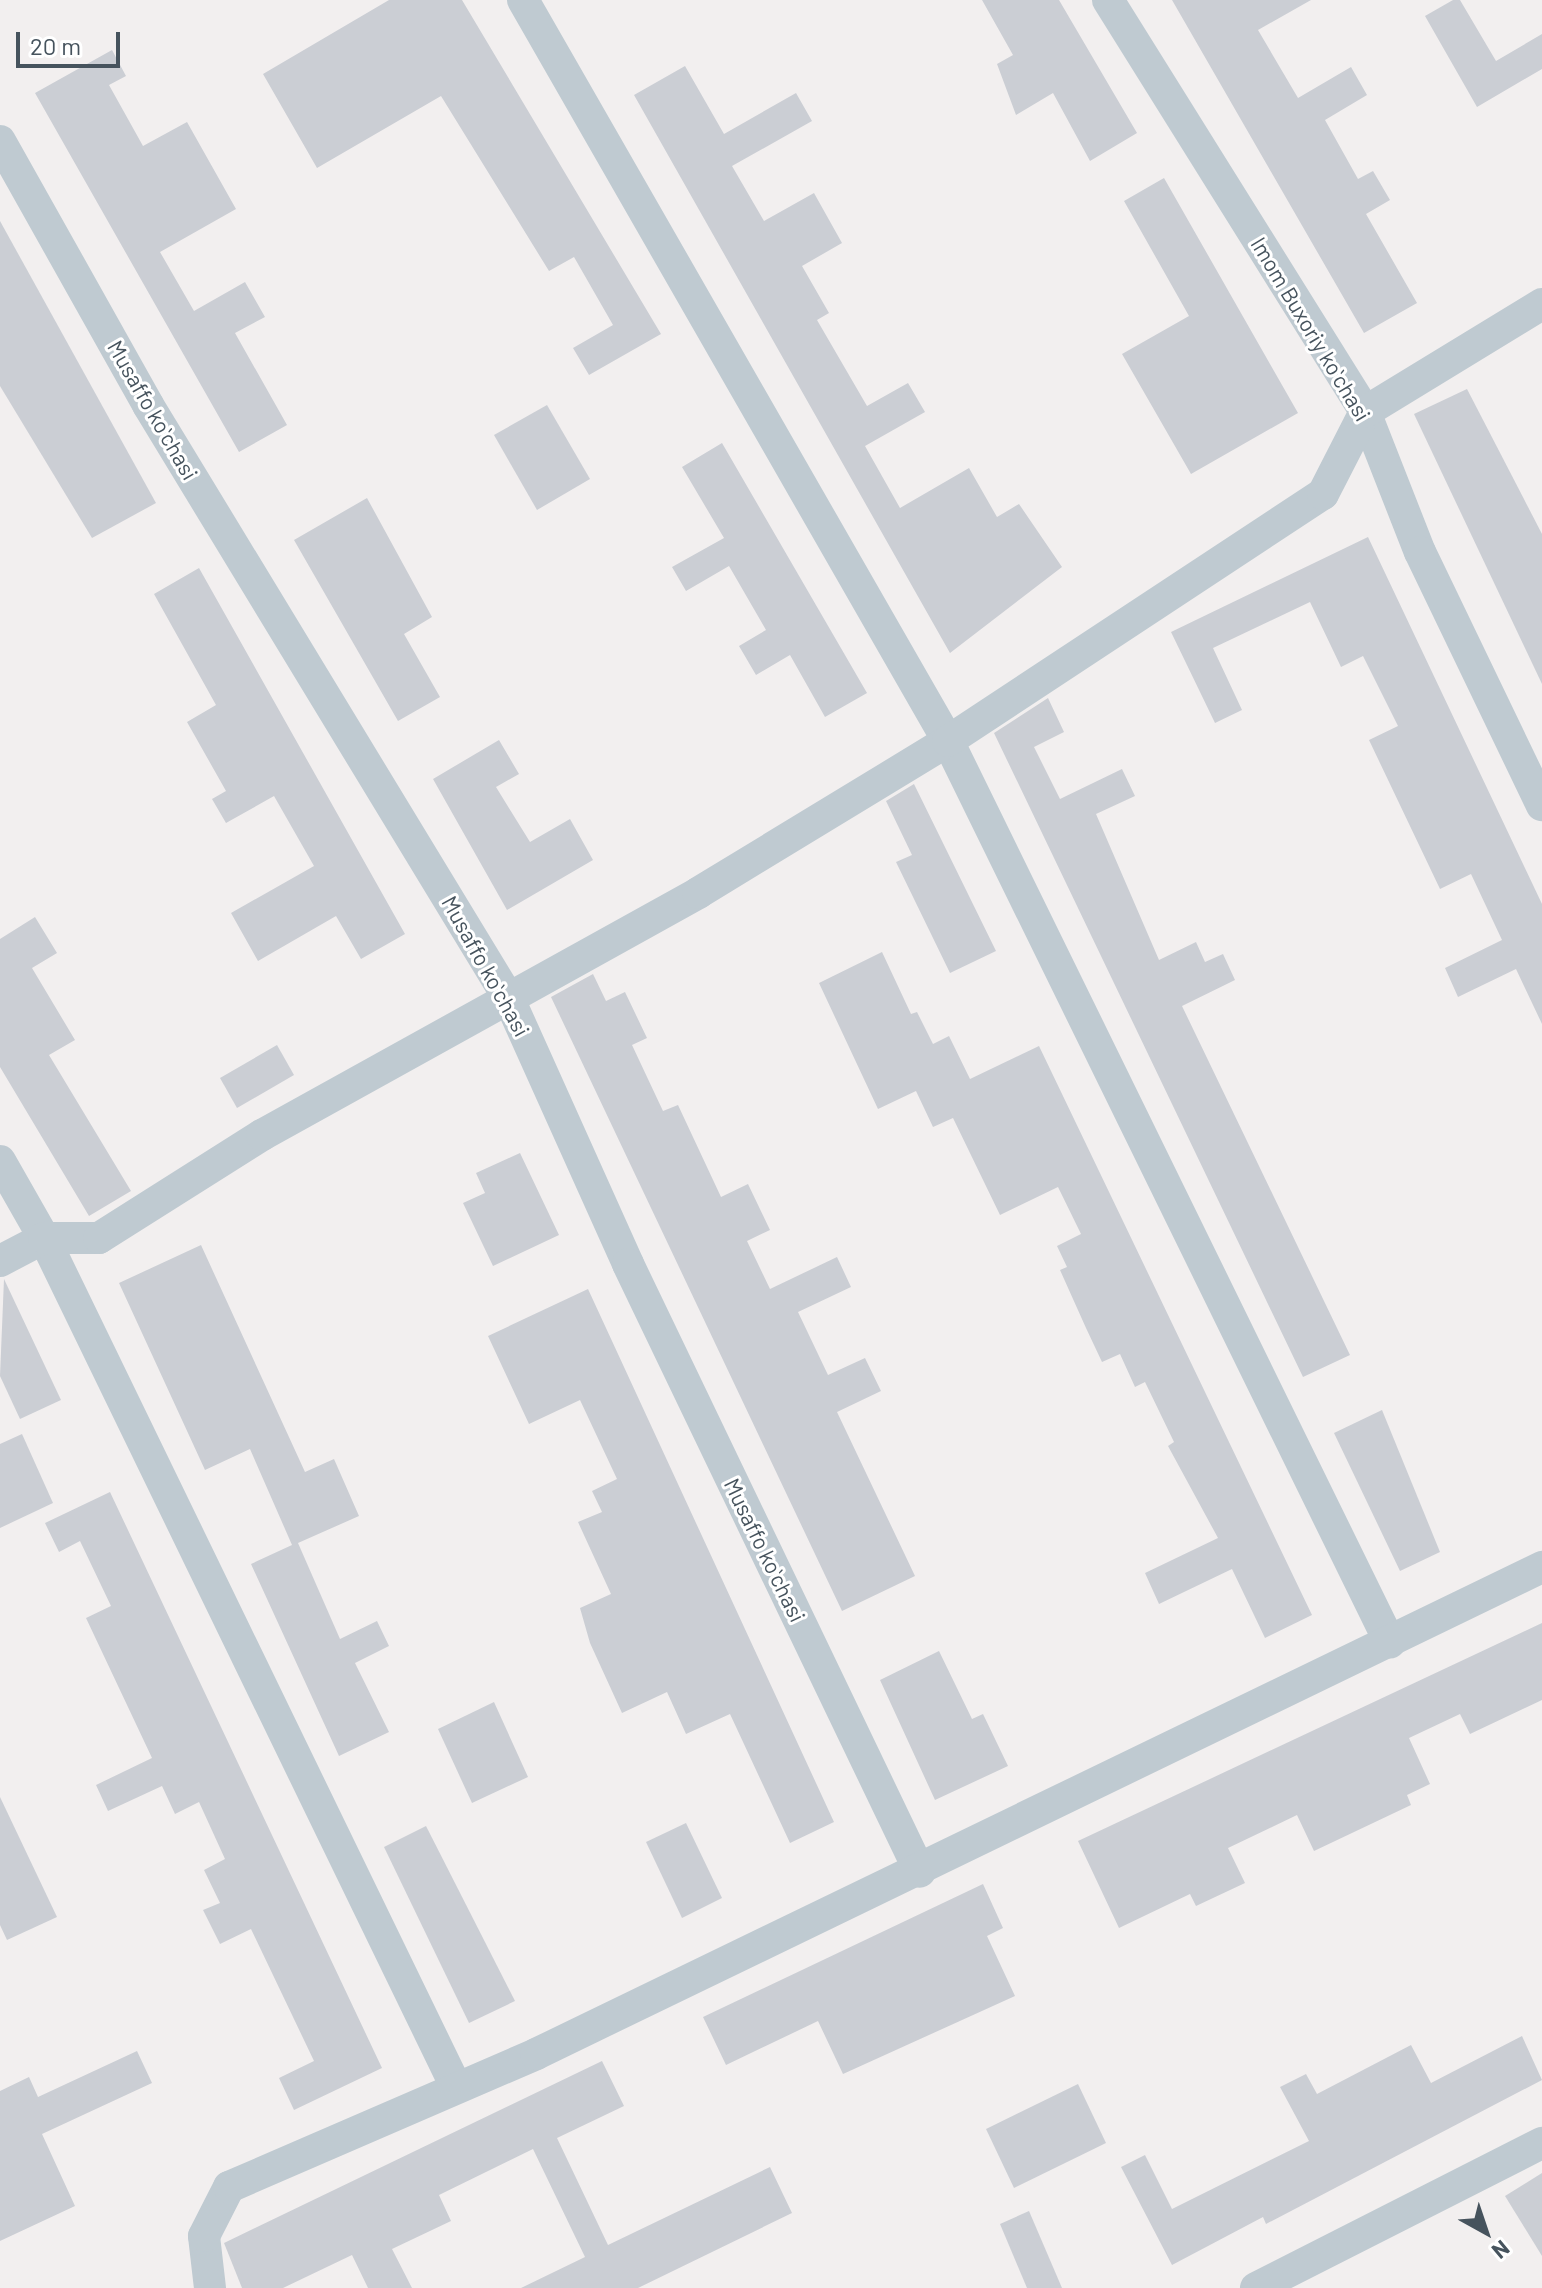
<!DOCTYPE html>
<html>
<head>
<meta charset="utf-8">
<style>
	body { margin:0 }
	#map { position:relative; width:1542px; height:2288px; overflow:hidden; background:#f2efef; font-family:Barlow,sans-serif }
	div>[style] { position:absolute }
	[style*='--x'] { left:calc(var(--x)*1px); top:calc(var(--y)*1px); width:calc(var(--w)*1px); rotate:calc(var(--a)*1deg) }
	.building>* { inset:0; background:#cbced4 }
	.minor>* { height:32px; margin:-16px; padding:0 16px; transform-origin:16px; border-radius:16px; background:#bfcad1 }
	span { translate:-50% -50%; white-space:nowrap; text-align:center; line-height:1.15; -webkit-text-stroke:6px #fff; paint-order:stroke }
	.street-label { font-size:22px; color:#46535d }
	.north { position:absolute; left:1446px; top:2192px; width:80px; height:80px; -webkit-text-stroke:6px #fff; paint-order:stroke; rotate:140deg; font-size:22px; font-weight:700; line-height:32px; text-align:center; color:#46535d }
	.north::after { content:''; display:block; margin:auto; width:28px; height:36px; background:#46535d; clip-path:polygon(50% 0,100% 100%,50% 72%,0 100%) }
	.scale { position:absolute; left:16px; top:32px; width:104px; height:36px; box-sizing:border-box; border:4px solid #46535d; border-top:0; padding-left:10px; font-size:24px; line-height:28px; white-space:nowrap; color:#46535d; -webkit-text-stroke:6px #fff; paint-order:stroke }
</style>
</head>
<body>
<div id="map">
	<div class="building">
		<div style="clip-path:polygon(389px 0,462px 0,661px 334px,589px 375px,573px 348px,613px 325px,574px 257px,549px 271px,441px 96px,317px 168px,263px 74px)"></div>
		<div style="clip-path:polygon(982px 0,1059px 0,1137px 133px,1090px 161px,1053px 93px,1016px 115px,997px 64px,1013px 55px)"></div>
		<div style="clip-path:polygon(1172px 0,1311px 0,1258px 30px,1298px 98px,1351px 67px,1367px 95px,1325px 120px,1358px 179px,1373px 171px,1390px 200px,1366px 214px,1417px 303px,1364px 333px)"></div>
		<div style="clip-path:polygon(1453px 0,1460px 0,1496px 61px,1542px 34px,1542px 69px,1477px 107px,1425px 16px)"></div>
		<div style="clip-path:polygon(112px 50px,126px 76px,109px 85px,143px 146px,187px 122px,236px 209px,160px 252px,194px 311px,245px 282px,265px 317px,235px 333px,287px 425px,239px 452px,35px 93px)"></div>
		<div style="clip-path:polygon(685px 66px,724px 134px,796px 93px,812px 121px,732px 166px,764px 221px,814px 193px,842px 243px,802px 266px,829px 313px,817px 320px,867px 406px,908px 383px,925px 412px,865px 446px,900px 508px,969px 468px,997px 517px,1019px 504px,1062px 567px,950px 653px,634px 95px)"></div>
		<div style="clip-path:polygon(1164px 178px,1298px 413px,1191px 474px,1122px 354px,1189px 316px,1124px 201px)"></div>
		<div style="clip-path:polygon(0 221px,156px 503px,92px 538px,0 386px)"></div>
		<div style="clip-path:polygon(1467px 389px,1542px 534px,1542px 684px,1414px 414px)"></div>
		<div style="clip-path:polygon(547px 405px,590px 479px,537px 510px,494px 435px)"></div>
		<div style="clip-path:polygon(722px 443px,867px 693px,825px 717px,790px 655px,756px 675px,739px 646px,766px 630px,729px 566px,686px 591px,672px 567px,724px 538px,682px 467px)"></div>
		<div style="clip-path:polygon(367px 498px,432px 617px,404px 634px,440px 697px,398px 721px,294px 540px)"></div>
		<div style="clip-path:polygon(1368px 537px,1542px 904px,1542px 1024px,1516px 969px,1458px 997px,1445px 968px,1502px 940px,1471px 874px,1440px 889px,1369px 740px,1398px 726px,1363px 656px,1341px 667px,1310px 602px,1213px 648px,1242px 710px,1215px 723px,1171px 632px)"></div>
		<div style="clip-path:polygon(199px 568px,405px 934px,361px 959px,336px 916px,258px 961px,231px 913px,314px 866px,274px 796px,226px 823px,212px 799px,226px 791px,187px 722px,216px 705px,154px 594px)"></div>
		<div style="clip-path:polygon(1048px 698px,1064px 732px,1034px 747px,1060px 799px,1122px 769px,1135px 796px,1096px 814px,1159px 960px,1196px 942px,1205px 962px,1223px 954px,1235px 980px,1182px 1006px,1350px 1355px,1303px 1377px,994px 733px)"></div>
		<div style="clip-path:polygon(499px 740px,519px 774px,496px 787px,530px 842px,570px 819px,593px 860px,507px 910px,433px 779px)"></div>
		<div style="clip-path:polygon(914px 784px,996px 951px,950px 973px,896px 862px,912px 855px,886px 801px)"></div>
		<div style="clip-path:polygon(35px 917px,57px 953px,32px 968px,75px 1040px,49px 1055px,131px 1191px,89px 1216px,0 1067px,0 939px)"></div>
		<div style="clip-path:polygon(882px 952px,911px 1014px,917px 1012px,933px 1044px,949px 1036px,970px 1079px,1039px 1046px,1312px 1615px,1265px 1638px,1232px 1569px,1159px 1604px,1145px 1573px,1218px 1538px,1168px 1446px,1174px 1442px,1145px 1382px,1135px 1387px,1120px 1354px,1102px 1362px,1086px 1328px,1060px 1270px,1067px 1267px,1057px 1246px,1081px 1234px,1058px 1187px,1000px 1215px,953px 1118px,933px 1127px,916px 1091px,878px 1109px,819px 983px)"></div>
		<div style="clip-path:polygon(593px 974px,606px 1001px,625px 992px,647px 1038px,632px 1045px,663px 1111px,678px 1105px,721px 1197px,748px 1184px,770px 1230px,747px 1241px,770px 1289px,837px 1257px,851px 1287px,798px 1312px,828px 1375px,865px 1358px,881px 1391px,837px 1412px,915px 1576px,842px 1611px,551px 997px)"></div>
		<div style="clip-path:polygon(277px 1045px,294px 1075px,237px 1108px,220px 1078px)"></div>
		<div style="clip-path:polygon(520px 1153px,559px 1235px,493px 1266px,463px 1203px,485px 1193px,476px 1173px)"></div>
		<div style="clip-path:polygon(201px 1245px,305px 1472px,334px 1459px,359px 1516px,298px 1543px,340px 1639px,377px 1621px,389px 1646px,355px 1663px,389px 1732px,339px 1756px,251px 1564px,292px 1545px,250px 1449px,205px 1470px,119px 1283px)"></div>
		<div style="clip-path:polygon(4px 1279px,61px 1400px,20px 1419px,0 1376px)"></div>
		<div style="clip-path:polygon(588px 1289px,834px 1822px,790px 1843px,730px 1714px,686px 1734px,667px 1692px,622px 1713px,590px 1643px,580px 1608px,611px 1594px,578px 1522px,602px 1512px,592px 1491px,617px 1479px,580px 1400px,529px 1424px,488px 1336px)"></div>
		<div style="clip-path:polygon(1382px 1410px,1440px 1552px,1400px 1571px,1334px 1433px)"></div>
		<div style="clip-path:polygon(22px 1434px,53px 1503px,0 1528px,0 1444px)"></div>
		<div style="clip-path:polygon(110px 1492px,382px 2068px,294px 2110px,279px 2078px,314px 2061px,251px 1929px,220px 1944px,203px 1910px,220px 1903px,204px 1870px,225px 1859px,199px 1802px,175px 1814px,162px 1786px,108px 1811px,96px 1785px,152px 1758px,86px 1618px,111px 1606px,80px 1541px,59px 1552px,45px 1523px)"></div>
		<div style="clip-path:polygon(1542px 1623px,1542px 1700px,1470px 1734px,1460px 1714px,1409px 1738px,1430px 1784px,1407px 1795px,1411px 1805px,1314px 1851px,1297px 1815px,1228px 1848px,1245px 1883px,1196px 1906px,1190px 1894px,1119px 1928px,1078px 1841px)"></div>
		<div style="clip-path:polygon(939px 1651px,972px 1719px,983px 1714px,1008px 1766px,935px 1800px,880px 1680px)"></div>
		<div style="clip-path:polygon(494px 1702px,528px 1777px,472px 1803px,438px 1729px)"></div>
		<div style="clip-path:polygon(0 1797px,57px 1917px,7px 1940px,0 1925px)"></div>
		<div style="clip-path:polygon(686px 1823px,722px 1898px,682px 1918px,646px 1842px)"></div>
		<div style="clip-path:polygon(426px 1826px,515px 2001px,469px 2023px,384px 1847px)"></div>
		<div style="clip-path:polygon(983px 1884px,1003px 1928px,987px 1936px,1015px 1996px,843px 2074px,818px 2021px,726px 2065px,703px 2017px)"></div>
		<div style="clip-path:polygon(1522px 2036px,1542px 2080px,1266px 2224px,1263px 2217px,1172px 2265px,1121px 2167px,1145px 2155px,1172px 2209px,1309px 2141px,1280px 2087px,1306px 2074px,1317px 2094px,1411px 2045px,1431px 2083px)"></div>
		<div style="clip-path:polygon(137px 2051px,152px 2083px,42px 2134px,75px 2206px,0 2241px,0 2091px,29px 2077px,38px 2097px)"></div>
		<div style="clip-path:polygon(602px 2061px,624px 2106px,557px 2138px,608px 2245px,770px 2167px,792px 2213px,638px 2288px,521px 2288px,585px 2257px,533px 2149px,439px 2195px,451px 2221px,392px 2249px,412px 2288px,368px 2288px,352px 2255px,283px 2288px,242px 2288px,224px 2243px)"></div>
		<div style="clip-path:polygon(1078px 2084px,1106px 2143px,1014px 2188px,986px 2129px)"></div>
		<div style="clip-path:polygon(1542px 2173px,1542px 2256px,1505px 2196px)"></div>
		<div style="clip-path:polygon(1029px 2211px,1062px 2288px,1027px 2288px,1000px 2224px)"></div>
	</div>
	<div class="minor">
		<div style="--x:523;--y:0;--w:854;--a:60.16"></div>
		<div style="--x:948;--y:741;--w:1004;--a:63.89"></div>
		<div style="--x:1108;--y:0;--w:486;--a:58"></div>
		<div style="--x:1365;--y:412;--w:150;--a:68.6"></div>
		<div style="--x:1420;--y:552;--w:281;--a:64.3"></div>
		<div style="--x:0;--y:141;--w:303;--a:60.7"></div>
		<div style="--x:148;--y:405;--w:695;--a:58.71"></div>
		<div style="--x:509;--y:999;--w:290;--a:65.8"></div>
		<div style="--x:628;--y:1264;--w:674;--a:64.35"></div>
		<div style="--x:0;--y:1161;--w:89;--a:60.3"></div>
		<div style="--x:44;--y:1238;--w:944;--a:64.11"></div>
		<div style="--x:0;--y:1261;--w:50;--a:-27.6"></div>
		<div style="--x:44;--y:1238;--w:55;--a:0"></div>
		<div style="--x:99;--y:1238;--w:193;--a:-32.3"></div>
		<div style="--x:262;--y:1135;--w:499;--a:-29"></div>
		<div style="--x:698;--y:893;--w:293;--a:-31.3"></div>
		<div style="--x:948;--y:741;--w:449;--a:-33.4"></div>
		<div style="--x:1323;--y:494;--w:92;--a:-62.9"></div>
		<div style="--x:1365;--y:412;--w:207;--a:-31.4"></div>
		<div style="--x:210;--y:2288;--w:52;--a:-96.6"></div>
		<div style="--x:204;--y:2236;--w:55;--a:-63"></div>
		<div style="--x:229;--y:2187;--w:335;--a:-23.4"></div>
		<div style="--x:536;--y:2054;--w:1118;--a:-25.83"></div>
		<div style="--x:1256;--y:2288;--w:321;--a:-26.9"></div>
	</div>
	<div class="street-label">
		<span style="left:1311px;top:329px;rotate:59deg">Imom Buxoriy koʻchasi</span>
		<span style="left:153px;top:410px;rotate:60deg">Musaffo koʻchasi</span>
		<span style="left:486px;top:966px;rotate:61deg">Musaffo koʻchasi</span>
		<span style="left:765px;top:1550px;rotate:64deg">Musaffo koʻchasi</span>
	</div>
	<div class="north">N</div>
	<div class="scale">20 m</div>
</div>
</body>
</html>
